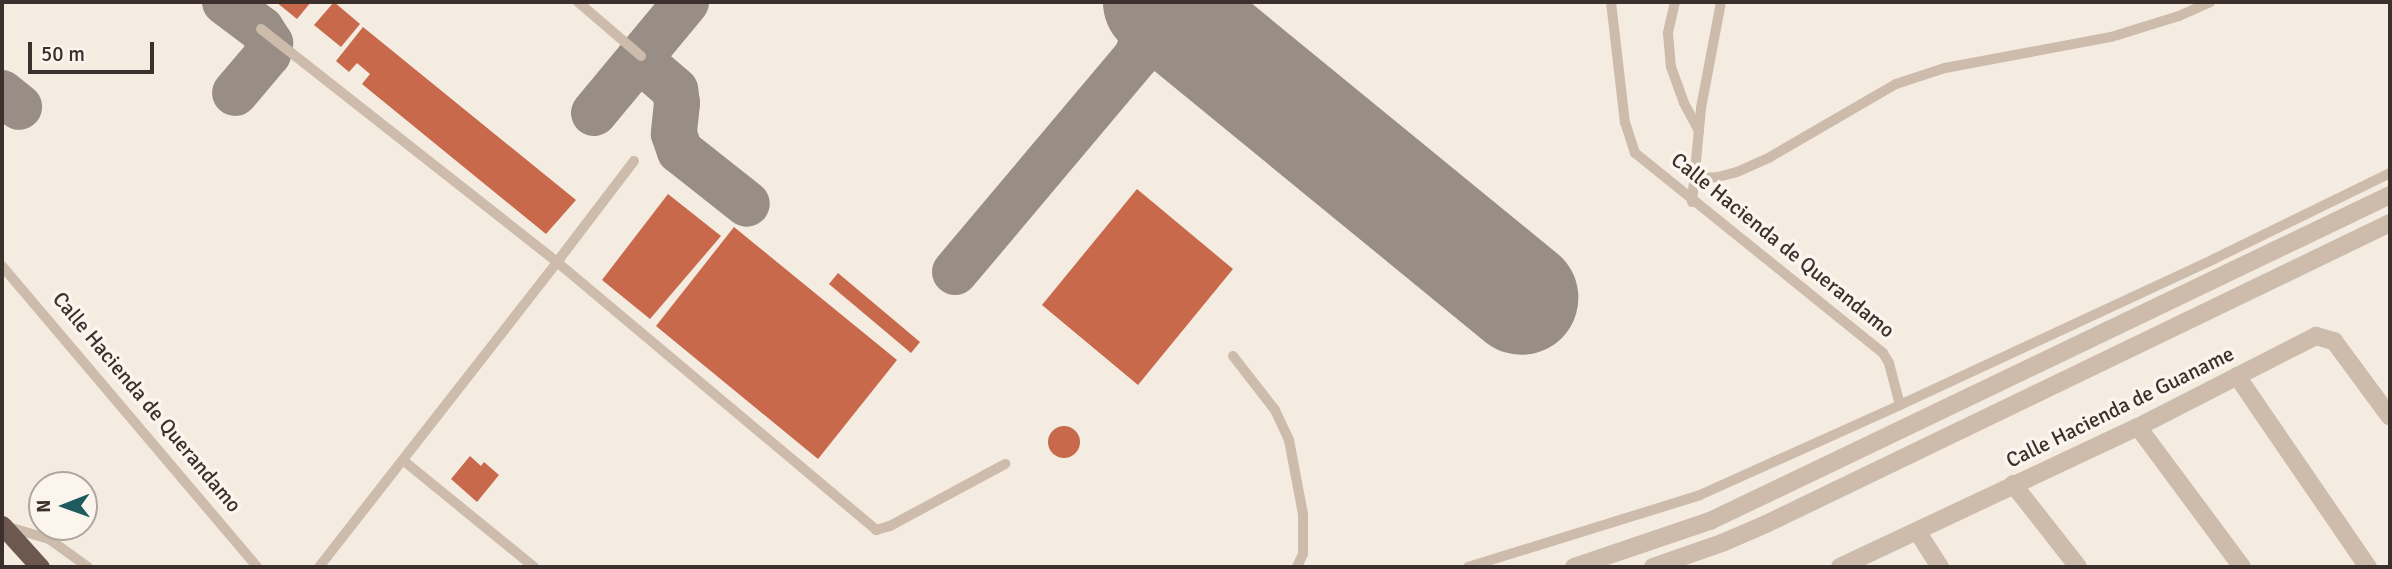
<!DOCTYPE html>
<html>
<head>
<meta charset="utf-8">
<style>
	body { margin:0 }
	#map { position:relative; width:2392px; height:569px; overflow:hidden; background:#f4ebe1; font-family:Signika,sans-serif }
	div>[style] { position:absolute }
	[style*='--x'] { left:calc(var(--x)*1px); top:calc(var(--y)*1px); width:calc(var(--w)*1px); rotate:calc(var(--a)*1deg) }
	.taxiway>* { height:46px; margin:-23px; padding:0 23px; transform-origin:23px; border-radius:23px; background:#988e86 }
	.runway>* { height:114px; margin:-57px; padding:0 57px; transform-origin:57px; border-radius:57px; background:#988e86 }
	.building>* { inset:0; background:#c8694b }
	.round { border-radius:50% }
	.service>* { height:10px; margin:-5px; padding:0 5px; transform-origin:5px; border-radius:5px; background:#cdbbac }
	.minor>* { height:18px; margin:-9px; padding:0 9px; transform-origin:9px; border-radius:9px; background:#cdbbac }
	.trunk>* { height:19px; margin:-9.5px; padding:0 9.5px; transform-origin:9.5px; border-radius:9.5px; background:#6c584f }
	span { translate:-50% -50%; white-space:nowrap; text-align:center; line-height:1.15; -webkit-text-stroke:7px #fbf5ee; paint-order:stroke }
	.street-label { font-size:21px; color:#3b302b }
	.frame { position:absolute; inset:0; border:4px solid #3b302b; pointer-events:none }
	.north { position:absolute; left:28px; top:471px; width:70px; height:70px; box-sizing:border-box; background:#fbf5ee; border:2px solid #aea6a0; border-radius:50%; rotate:269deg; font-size:19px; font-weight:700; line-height:28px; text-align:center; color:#3b302b }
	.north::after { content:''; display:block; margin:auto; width:24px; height:32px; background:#1f5a5e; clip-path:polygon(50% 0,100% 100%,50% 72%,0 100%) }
	.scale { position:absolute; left:28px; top:42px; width:126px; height:32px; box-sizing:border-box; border:4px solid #3b302b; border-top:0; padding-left:9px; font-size:21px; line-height:24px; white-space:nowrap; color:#3b302b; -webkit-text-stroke:5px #fbf5ee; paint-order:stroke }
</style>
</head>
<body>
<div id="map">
	<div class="taxiway">
		<div style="--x:225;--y:2;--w:45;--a:36.9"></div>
		<div style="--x:261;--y:29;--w:17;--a:57"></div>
		<div style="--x:270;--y:43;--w:11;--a:100"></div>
		<div style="--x:268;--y:54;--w:51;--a:130.2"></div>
		<div style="--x:639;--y:59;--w:48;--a:40.7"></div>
		<div style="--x:675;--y:90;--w:13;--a:81"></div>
		<div style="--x:677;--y:103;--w:31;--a:96"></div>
		<div style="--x:674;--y:134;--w:18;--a:71"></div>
		<div style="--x:680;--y:151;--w:85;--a:38.3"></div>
		<div style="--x:2;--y:93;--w:22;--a:39"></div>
		<div style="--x:594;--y:113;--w:144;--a:-50.3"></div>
		<div style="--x:955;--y:272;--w:282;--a:-49.9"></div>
		<div style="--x:1137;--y:56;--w:26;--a:-72"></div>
		<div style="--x:1145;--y:31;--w:29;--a:-100"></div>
	</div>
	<div class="runway">
		<div style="--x:1160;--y:2;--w:467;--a:39.3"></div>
	</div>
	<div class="building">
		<div style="clip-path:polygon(276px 2px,311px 2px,297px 19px)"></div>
		<div style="clip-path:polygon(334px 2px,360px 24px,341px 47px,314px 25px)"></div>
		<div style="clip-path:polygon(363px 27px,576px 200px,546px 234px,362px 84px,370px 74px,357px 63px,349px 72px,336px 61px)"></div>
		<div style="clip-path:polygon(1137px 189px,1233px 269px,1138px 385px,1042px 305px)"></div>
		<div style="clip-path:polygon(668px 194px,721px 236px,650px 319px,602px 280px)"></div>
		<div style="clip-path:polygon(734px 227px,897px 360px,818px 459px,656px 326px)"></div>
		<div style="clip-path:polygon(838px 273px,920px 342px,911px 353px,829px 284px)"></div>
		<div class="round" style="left:1048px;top:426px;width:32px;height:32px"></div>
		<div style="clip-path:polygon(470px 456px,481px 466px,484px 462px,499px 475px,477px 502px,451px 479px)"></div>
	</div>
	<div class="service">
		<div style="--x:578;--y:2;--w:83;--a:40.6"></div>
		<div style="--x:1675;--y:2;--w:32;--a:103"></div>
		<div style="--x:1668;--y:33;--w:34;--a:85"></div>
		<div style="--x:1671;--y:67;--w:38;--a:70"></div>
		<div style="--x:1684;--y:103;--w:32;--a:62"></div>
		<div style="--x:261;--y:29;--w:377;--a:38.2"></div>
		<div style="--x:557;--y:262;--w:127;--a:-52.7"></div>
		<div style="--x:1694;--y:178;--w:24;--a:-2"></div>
		<div style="--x:1718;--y:177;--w:20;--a:-15"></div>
		<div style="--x:1737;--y:172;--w:36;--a:-24"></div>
		<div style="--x:1770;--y:157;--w:146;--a:-30.1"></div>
		<div style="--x:1896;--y:84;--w:52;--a:-18.1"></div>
		<div style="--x:1945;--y:68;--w:169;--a:-10.6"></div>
		<div style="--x:2111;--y:37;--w:71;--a:-17.2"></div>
		<div style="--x:2179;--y:16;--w:34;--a:-24"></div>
		<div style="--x:1692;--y:202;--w:94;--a:-84.5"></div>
		<div style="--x:1701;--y:108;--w:108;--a:-79.3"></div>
		<div style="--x:2;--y:266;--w:394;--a:49.7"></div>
		<div style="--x:1233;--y:356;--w:68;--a:52.1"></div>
		<div style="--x:1275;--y:410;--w:33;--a:65"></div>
		<div style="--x:1289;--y:440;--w:75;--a:79.3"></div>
		<div style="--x:1303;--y:514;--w:40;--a:90"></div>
		<div style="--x:1303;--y:554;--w:14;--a:115"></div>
		<div style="--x:1900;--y:405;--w:346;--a:-24.9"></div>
		<div style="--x:2214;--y:259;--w:196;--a:-26"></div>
		<div style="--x:404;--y:461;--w:168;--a:39.2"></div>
		<div style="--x:5;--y:526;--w:46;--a:16.5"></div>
		<div style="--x:49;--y:539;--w:48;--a:35.7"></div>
		<div style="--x:319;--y:567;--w:387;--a:-52"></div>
		<div style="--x:557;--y:262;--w:417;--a:40"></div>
		<div style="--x:876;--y:530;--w:15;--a:-16"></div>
		<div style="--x:890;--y:526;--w:131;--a:-28.3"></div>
		<div style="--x:1468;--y:567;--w:243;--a:-17.2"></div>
		<div style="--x:1700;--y:495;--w:219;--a:-24.2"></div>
		<div style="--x:1900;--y:405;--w:43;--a:-104.7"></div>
		<div style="--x:1889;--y:363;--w:12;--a:-121"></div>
		<div style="--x:1883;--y:353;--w:319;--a:-141.1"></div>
		<div style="--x:1635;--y:153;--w:32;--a:-108"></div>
		<div style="--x:1625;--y:123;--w:122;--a:-96.6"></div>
	</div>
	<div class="minor">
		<div style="--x:2237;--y:376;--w:232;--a:55.6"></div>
		<div style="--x:2138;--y:427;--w:174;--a:53.4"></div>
		<div style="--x:2013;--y:484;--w:105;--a:51.9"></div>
		<div style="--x:1917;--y:531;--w:43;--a:57.4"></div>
		<div style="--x:1574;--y:567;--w:144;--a:-18.7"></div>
		<div style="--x:1710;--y:521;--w:754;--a:-25.61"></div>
		<div style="--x:1653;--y:567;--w:73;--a:-19.2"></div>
		<div style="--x:1722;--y:543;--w:48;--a:-23.4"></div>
		<div style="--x:1766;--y:524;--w:693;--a:-25.75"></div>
		<div style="--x:1840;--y:567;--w:329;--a:-25.2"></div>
		<div style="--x:2138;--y:427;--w:200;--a:-27.1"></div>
		<div style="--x:2316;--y:336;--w:19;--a:16"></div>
		<div style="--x:2334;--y:341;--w:94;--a:53.6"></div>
	</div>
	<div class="trunk">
		<div style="--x:2;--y:525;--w:57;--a:47.9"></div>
	</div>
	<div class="street-label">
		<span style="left:1783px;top:245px;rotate:39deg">Calle Hacienda de Querandamo</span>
		<span style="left:147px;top:402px;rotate:50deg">Calle Hacienda de Querandamo</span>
		<span style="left:2120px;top:407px;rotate:-26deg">Calle Hacienda de Guaname</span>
	</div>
	<div class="frame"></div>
	<div class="north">N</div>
	<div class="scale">50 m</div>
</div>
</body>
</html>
